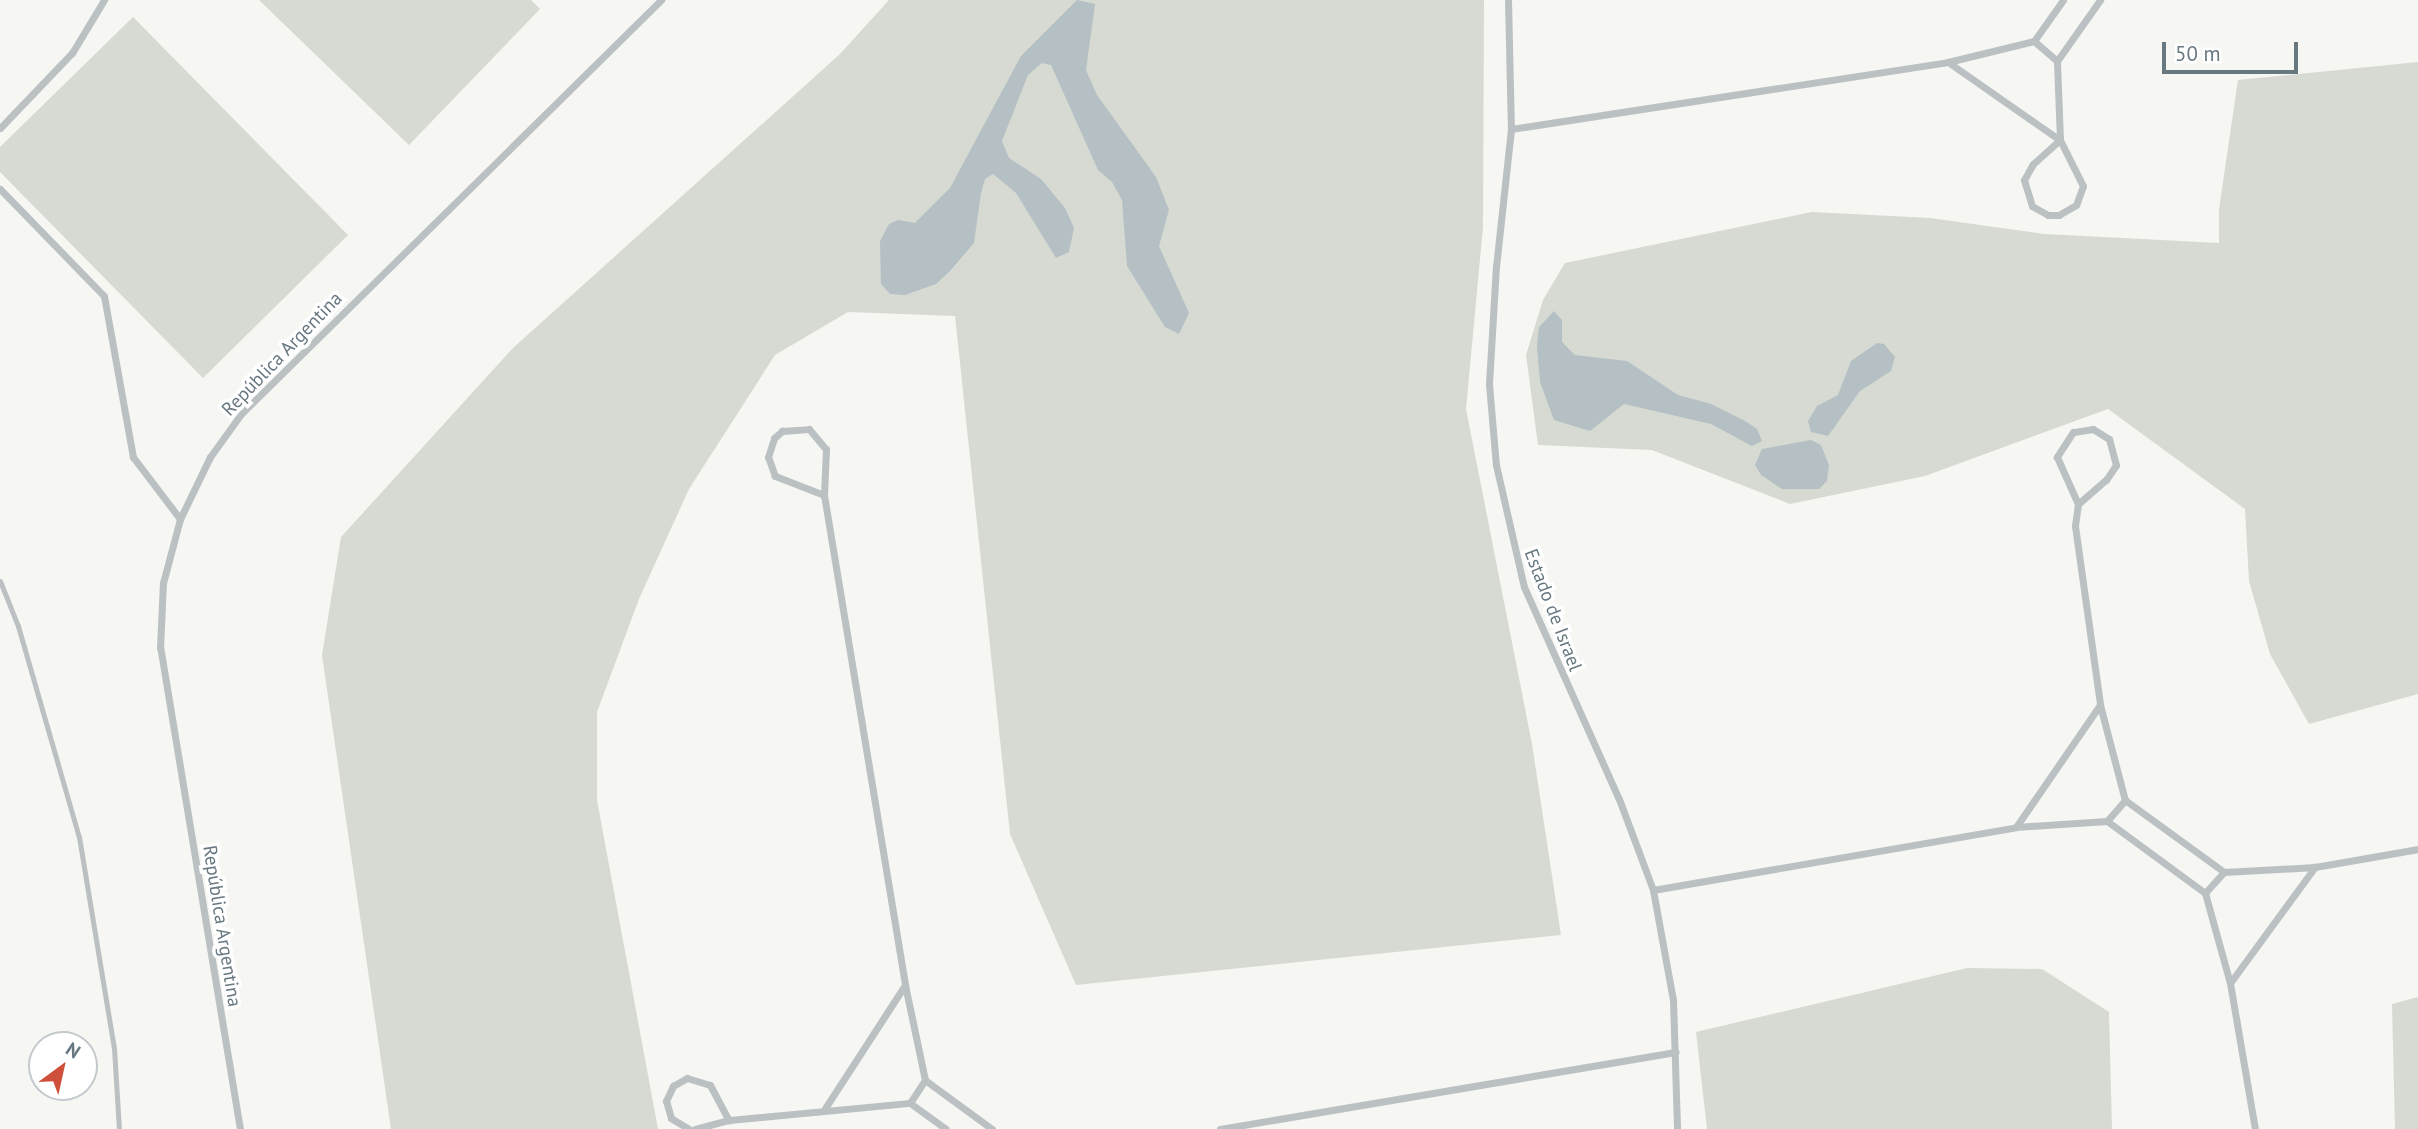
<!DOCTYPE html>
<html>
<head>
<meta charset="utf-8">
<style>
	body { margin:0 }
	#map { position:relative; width:2418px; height:1129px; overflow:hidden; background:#f6f6f3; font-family:"PT Sans",sans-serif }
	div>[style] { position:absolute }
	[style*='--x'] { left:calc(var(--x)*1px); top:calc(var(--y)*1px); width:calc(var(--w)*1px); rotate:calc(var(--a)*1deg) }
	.green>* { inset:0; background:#d6dad3 }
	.water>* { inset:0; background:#b4c0c3 }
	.lane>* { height:5px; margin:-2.5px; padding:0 2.5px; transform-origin:2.5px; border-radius:2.5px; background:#bbc0c3 }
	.street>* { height:7px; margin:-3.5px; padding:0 3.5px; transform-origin:3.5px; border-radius:3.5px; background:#bbc0c3 }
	span { translate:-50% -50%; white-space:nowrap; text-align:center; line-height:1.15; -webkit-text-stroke:7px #fff; paint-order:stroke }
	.street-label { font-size:19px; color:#687881 }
	.north { position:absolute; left:28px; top:1031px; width:70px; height:70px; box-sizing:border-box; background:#fff; border:2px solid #c3c9cd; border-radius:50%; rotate:33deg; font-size:19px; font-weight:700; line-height:28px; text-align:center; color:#687881 }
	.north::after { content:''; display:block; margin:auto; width:24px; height:32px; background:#cf503a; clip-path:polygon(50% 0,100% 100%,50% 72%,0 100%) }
	.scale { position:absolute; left:2162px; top:42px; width:136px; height:32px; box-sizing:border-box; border:4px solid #687881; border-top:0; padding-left:9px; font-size:21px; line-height:24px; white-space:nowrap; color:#687881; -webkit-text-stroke:5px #fff; paint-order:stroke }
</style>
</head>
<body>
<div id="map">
	<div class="green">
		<div style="clip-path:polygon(259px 0,531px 0,540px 9px,409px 145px)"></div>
		<div style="clip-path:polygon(889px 0,1484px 0,1483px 227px,1466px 409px,1532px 744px,1561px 935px,1076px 985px,1010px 834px,955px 316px,848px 312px,775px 355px,689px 489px,639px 599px,597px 712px,597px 800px,658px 1129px,391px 1129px,322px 655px,341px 537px,513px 348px,840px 54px)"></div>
		<div style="clip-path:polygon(133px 17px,348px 235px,203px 378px,0 172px,0 147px)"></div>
		<div style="clip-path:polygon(2418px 62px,2418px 694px,2309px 724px,2270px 654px,2249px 581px,2245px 509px,2108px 409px,1925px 476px,1790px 504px,1652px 450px,1538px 445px,1526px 355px,1543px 300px,1565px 263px,1812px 212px,1930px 218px,2045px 234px,2219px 243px,2219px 209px,2238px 80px)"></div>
		<div style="clip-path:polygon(1967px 968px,2042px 969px,2109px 1012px,2112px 1129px,1707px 1129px,1696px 1032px)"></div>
		<div style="clip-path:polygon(2418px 997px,2418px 1129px,2395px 1129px,2392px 1004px)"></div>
	</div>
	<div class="water">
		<div style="clip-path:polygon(1077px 0,1095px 4px,1086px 70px,1097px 95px,1156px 177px,1169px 210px,1159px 246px,1189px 313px,1179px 334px,1165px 327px,1127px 266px,1122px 200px,1112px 182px,1098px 170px,1051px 65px,1042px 63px,1028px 75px,1002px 141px,1009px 158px,1041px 179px,1065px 208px,1074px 228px,1069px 252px,1056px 258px,1016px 193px,993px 174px,985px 179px,981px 193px,974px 243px,950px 271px,936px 284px,905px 295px,890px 294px,881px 284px,880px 241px,889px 224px,898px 220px,915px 223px,950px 188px,1021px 56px)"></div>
		<div style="clip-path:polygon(1554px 311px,1562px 320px,1562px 342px,1575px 355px,1627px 361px,1678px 395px,1711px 404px,1745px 421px,1757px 429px,1762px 441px,1752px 446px,1711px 424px,1624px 404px,1590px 431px,1554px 420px,1540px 382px,1537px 346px,1539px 327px)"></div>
		<div style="clip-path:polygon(1877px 343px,1884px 344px,1895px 357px,1891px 371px,1860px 391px,1828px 436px,1811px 432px,1808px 421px,1817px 406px,1838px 395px,1851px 361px)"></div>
		<div style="clip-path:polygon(1811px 440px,1821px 445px,1829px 465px,1827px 481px,1819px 489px,1782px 489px,1761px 475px,1755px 465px,1762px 449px)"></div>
	</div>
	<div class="lane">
		<div style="--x:0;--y:581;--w:48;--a:68.2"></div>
		<div style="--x:18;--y:626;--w:220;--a:73.9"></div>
		<div style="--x:79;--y:837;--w:214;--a:80.6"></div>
		<div style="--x:114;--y:1048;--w:81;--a:86.5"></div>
	</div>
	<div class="street">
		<div style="--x:1508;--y:0;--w:129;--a:88.7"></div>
		<div style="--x:1511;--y:129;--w:138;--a:96.2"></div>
		<div style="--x:1496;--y:266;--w:118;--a:93.4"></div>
		<div style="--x:1489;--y:384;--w:81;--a:85.1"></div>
		<div style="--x:1496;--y:465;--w:125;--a:77.1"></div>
		<div style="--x:1524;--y:587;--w:232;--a:65.9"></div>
		<div style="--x:1619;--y:799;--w:97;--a:69.5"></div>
		<div style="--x:1653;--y:890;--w:112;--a:79.7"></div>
		<div style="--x:1673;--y:1000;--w:129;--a:88.2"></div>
		<div style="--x:2034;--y:41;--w:30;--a:41"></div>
		<div style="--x:1948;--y:62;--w:136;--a:34.9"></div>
		<div style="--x:2060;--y:140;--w:51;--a:63.4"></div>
		<div style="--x:2083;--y:186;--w:20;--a:110"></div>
		<div style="--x:2076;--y:205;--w:20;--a:150"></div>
		<div style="--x:2059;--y:215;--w:11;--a:180"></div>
		<div style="--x:2048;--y:215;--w:18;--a:-151"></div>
		<div style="--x:2032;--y:206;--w:27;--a:-107"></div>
		<div style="--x:2024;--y:180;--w:18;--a:-61"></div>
		<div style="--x:2033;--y:164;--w:36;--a:-42"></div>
		<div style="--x:0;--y:128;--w:104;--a:-46.2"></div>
		<div style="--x:72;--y:53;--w:62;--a:-58.9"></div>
		<div style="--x:1511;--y:129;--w:442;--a:-8.7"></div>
		<div style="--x:1948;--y:62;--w:89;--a:-13.7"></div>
		<div style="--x:2034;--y:41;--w:50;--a:-54.7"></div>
		<div style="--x:2060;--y:140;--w:79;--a:-92.2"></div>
		<div style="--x:2057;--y:61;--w:75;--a:-54.8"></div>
		<div style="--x:0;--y:189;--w:149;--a:45.8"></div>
		<div style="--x:104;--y:296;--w:164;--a:79.8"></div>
		<div style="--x:133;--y:457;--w:78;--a:52.8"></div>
		<div style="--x:824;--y:495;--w:53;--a:-158.8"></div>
		<div style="--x:775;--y:476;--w:20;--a:-110"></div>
		<div style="--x:768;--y:457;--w:20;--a:-72"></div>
		<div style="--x:774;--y:438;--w:11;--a:-41"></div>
		<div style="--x:782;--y:431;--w:27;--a:-4"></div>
		<div style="--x:809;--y:429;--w:26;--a:50"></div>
		<div style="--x:826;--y:449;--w:46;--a:92.5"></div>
		<div style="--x:824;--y:495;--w:497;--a:80.6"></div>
		<div style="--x:905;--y:985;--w:147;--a:123"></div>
		<div style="--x:2078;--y:504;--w:37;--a:-41"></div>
		<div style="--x:2106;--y:480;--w:18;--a:-56"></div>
		<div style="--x:2116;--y:465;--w:27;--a:-105"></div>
		<div style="--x:2109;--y:439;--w:19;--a:-148"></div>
		<div style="--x:2093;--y:429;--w:20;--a:171"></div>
		<div style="--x:2073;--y:432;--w:30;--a:123"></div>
		<div style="--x:2057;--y:457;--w:51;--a:65.9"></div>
		<div style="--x:2078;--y:504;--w:22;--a:98"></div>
		<div style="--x:2075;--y:526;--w:181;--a:82"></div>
		<div style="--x:2100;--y:705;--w:98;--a:75.3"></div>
		<div style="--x:2125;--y:800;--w:122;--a:36"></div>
		<div style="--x:2224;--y:872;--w:91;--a:-3.1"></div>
		<div style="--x:2315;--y:867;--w:105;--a:-9.9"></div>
		<div style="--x:2107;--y:821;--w:28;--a:-49"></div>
		<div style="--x:2016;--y:827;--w:148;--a:-55.5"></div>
		<div style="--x:1653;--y:890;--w:368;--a:-9.8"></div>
		<div style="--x:2016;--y:827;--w:91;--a:-3.8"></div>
		<div style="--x:2107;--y:821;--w:122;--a:36.3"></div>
		<div style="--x:2205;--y:893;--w:93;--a:74.5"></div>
		<div style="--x:2230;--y:983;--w:148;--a:80.3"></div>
		<div style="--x:2205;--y:893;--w:28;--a:-48"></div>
		<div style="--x:2230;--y:983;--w:144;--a:-53.8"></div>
		<div style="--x:905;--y:985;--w:97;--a:78.1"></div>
		<div style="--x:925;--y:1080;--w:83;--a:36.2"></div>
		<div style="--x:910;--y:1103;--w:27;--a:-57"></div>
		<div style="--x:240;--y:1129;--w:488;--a:-99.4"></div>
		<div style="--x:160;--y:648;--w:65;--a:-87.4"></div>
		<div style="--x:163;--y:583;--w:66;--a:-75.1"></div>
		<div style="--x:180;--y:519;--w:69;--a:-64.2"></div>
		<div style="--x:210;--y:457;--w:53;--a:-54.2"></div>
		<div style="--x:241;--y:414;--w:590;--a:-44.59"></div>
		<div style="--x:689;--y:1129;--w:21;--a:-149"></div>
		<div style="--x:671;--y:1118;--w:18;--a:-106"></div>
		<div style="--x:666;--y:1101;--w:17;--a:-65"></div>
		<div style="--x:673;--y:1086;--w:16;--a:-30"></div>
		<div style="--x:687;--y:1078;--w:24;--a:17"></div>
		<div style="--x:710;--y:1085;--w:40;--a:62"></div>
		<div style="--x:695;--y:1129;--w:35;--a:-15"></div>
		<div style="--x:729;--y:1120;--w:182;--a:-5.4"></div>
		<div style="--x:910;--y:1103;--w:44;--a:35.8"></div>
		<div style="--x:1220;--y:1129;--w:462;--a:-9.6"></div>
	</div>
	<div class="street-label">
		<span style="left:282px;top:354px;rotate:-46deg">República Argentina</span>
		<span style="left:1553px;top:610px;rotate:69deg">Estado de Israel</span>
		<span style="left:222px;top:926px;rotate:81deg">República Argentina</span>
	</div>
	<div class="north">N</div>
	<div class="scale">50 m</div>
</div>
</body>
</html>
